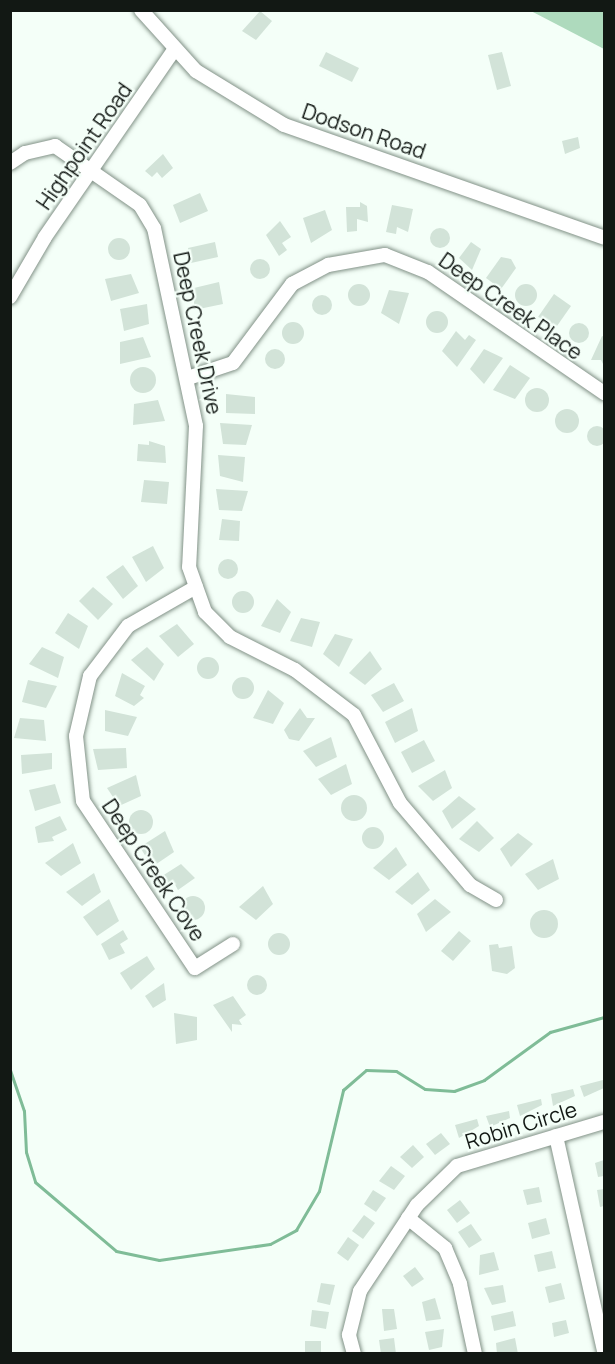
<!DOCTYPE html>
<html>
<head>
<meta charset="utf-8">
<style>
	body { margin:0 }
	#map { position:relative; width:615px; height:1364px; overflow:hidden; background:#f4fff8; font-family:Manrope,sans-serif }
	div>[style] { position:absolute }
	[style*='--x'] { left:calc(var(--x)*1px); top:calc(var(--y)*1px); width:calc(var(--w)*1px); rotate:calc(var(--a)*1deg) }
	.green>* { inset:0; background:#aedabd }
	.stream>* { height:3px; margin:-1.5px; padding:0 1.5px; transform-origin:1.5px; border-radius:1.5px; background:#7fbc97 }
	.building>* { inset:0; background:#d2e3d8 }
	.round { border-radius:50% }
	.roads { filter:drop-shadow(0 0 2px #829287) drop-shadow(0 0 2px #829287) }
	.minor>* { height:14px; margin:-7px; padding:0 7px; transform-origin:7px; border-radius:7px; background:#fff }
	span { translate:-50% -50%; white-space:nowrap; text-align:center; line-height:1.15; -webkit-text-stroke:4.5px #f4fff8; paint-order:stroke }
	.street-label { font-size:21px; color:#121814 }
	.frame { position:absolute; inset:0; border:12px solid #121814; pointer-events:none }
</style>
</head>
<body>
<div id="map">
	<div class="green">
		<div style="clip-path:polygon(531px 11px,604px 11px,604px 49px)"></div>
	</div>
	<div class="stream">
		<div style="--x:10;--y:1070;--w:43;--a:71.1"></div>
		<div style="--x:24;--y:1111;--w:41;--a:87.2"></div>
		<div style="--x:26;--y:1152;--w:31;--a:73"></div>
		<div style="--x:35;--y:1182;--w:106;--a:40.4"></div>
		<div style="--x:116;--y:1251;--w:44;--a:11.8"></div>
		<div style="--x:159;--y:1260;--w:112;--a:-8.2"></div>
		<div style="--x:270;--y:1244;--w:30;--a:-28"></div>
		<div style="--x:296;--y:1230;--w:45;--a:-59.5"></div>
		<div style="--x:319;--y:1191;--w:104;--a:-76.6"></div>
		<div style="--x:343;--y:1090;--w:30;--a:-41"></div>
		<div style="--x:366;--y:1070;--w:30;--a:2"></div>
		<div style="--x:396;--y:1071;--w:34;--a:32"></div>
		<div style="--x:425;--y:1089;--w:29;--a:4"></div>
		<div style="--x:454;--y:1091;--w:32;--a:-20"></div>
		<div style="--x:484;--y:1080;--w:82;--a:-36"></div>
		<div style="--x:550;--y:1032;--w:56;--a:-15.5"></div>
	</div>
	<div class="building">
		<div style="clip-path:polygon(260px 11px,272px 21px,256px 40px,242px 31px)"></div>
		<div style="clip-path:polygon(326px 52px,359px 68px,352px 82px,319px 66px)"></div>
		<div style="clip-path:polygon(502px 52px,511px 86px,497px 90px,488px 55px)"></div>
		<div style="clip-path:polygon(578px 137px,580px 148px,565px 154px,562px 141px)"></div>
		<div style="clip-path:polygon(163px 154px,173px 168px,162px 178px,157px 172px,152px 177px,145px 171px)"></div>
		<div style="clip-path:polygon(200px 193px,208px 211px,180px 223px,173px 205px)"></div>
		<div style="clip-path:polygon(360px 202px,367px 206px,368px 222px,357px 219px,357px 231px,347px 232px,346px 207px,360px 207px)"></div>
		<div style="clip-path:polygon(392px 205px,413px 209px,408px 232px,397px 227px,396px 234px,386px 232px)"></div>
		<div style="clip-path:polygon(325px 210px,332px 230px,311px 243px,303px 218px)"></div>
		<div style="clip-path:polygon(280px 221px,291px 237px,282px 243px,287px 250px,279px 256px,266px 235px)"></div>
		<div class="round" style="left:430px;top:228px;width:20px;height:20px"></div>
		<div class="round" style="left:108px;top:238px;width:22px;height:22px"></div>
		<div style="clip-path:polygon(215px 242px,218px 257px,191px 263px,188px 248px)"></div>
		<div style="clip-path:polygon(471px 242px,481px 249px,472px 270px,459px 258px)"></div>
		<div style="clip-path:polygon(501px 257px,511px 259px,516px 268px,501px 289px,486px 278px)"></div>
		<div class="round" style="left:250px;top:259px;width:20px;height:20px"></div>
		<div style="clip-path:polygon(131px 274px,139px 293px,111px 301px,105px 279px)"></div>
		<div style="clip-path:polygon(219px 282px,223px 304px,194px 310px,194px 288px)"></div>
		<div class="round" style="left:515px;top:284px;width:22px;height:22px"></div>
		<div class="round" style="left:348px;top:284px;width:22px;height:22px"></div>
		<div style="clip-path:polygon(389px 290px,409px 293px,399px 324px,381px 313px)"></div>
		<div style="clip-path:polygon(554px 294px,571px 306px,557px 326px,538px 317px)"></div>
		<div class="round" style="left:312px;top:295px;width:20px;height:20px"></div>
		<div style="clip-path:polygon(147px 304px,149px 324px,124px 331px,120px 309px)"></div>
		<div class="round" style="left:426px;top:311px;width:22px;height:22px"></div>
		<div class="round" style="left:282px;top:322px;width:22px;height:22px"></div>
		<div class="round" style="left:569px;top:323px;width:20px;height:20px"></div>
		<div style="clip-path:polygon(456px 331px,465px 340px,469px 335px,476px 340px,457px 367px,442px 351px)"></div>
		<div style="clip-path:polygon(602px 336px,604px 337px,604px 366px,601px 360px,591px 360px)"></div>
		<div style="clip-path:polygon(143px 337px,151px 357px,120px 364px,120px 342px)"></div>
		<div class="round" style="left:265px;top:349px;width:20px;height:20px"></div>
		<div style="clip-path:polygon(484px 349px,503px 358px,484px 384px,470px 369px)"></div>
		<div style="clip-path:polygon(510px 365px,530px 378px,515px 399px,493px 390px)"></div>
		<div class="round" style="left:130px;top:367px;width:26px;height:26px"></div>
		<div class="round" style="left:525px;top:388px;width:24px;height:24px"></div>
		<div style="clip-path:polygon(226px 394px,255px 397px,255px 414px,226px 413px)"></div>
		<div style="clip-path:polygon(158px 400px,165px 421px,133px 425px,134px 404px)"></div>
		<div class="round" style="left:555px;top:409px;width:24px;height:24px"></div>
		<div style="clip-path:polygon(220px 423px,252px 425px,246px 445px,223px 444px)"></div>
		<div class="round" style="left:587px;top:426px;width:20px;height:20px"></div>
		<div style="clip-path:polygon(149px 441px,165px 446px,166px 463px,137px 461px,138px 444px,149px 445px)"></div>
		<div style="clip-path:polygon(218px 455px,245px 457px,243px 482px,220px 476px)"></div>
		<div style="clip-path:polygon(144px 480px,169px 482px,167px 504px,141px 502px)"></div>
		<div style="clip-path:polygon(216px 489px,248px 491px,242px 511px,219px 510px)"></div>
		<div style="clip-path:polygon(222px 519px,240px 521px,239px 541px,219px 540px)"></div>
		<div style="clip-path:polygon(153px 546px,164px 568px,146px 582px,132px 557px)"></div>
		<div class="round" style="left:218px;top:559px;width:20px;height:20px"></div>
		<div style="clip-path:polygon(123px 565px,138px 586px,123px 599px,106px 577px)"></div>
		<div style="clip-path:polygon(93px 587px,113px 604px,98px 620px,79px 601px)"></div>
		<div class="round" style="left:232px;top:591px;width:22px;height:22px"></div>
		<div style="clip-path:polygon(277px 599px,291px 612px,280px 633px,261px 626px)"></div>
		<div style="clip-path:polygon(68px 613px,88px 626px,79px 649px,55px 633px)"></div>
		<div style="clip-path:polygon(301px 618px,320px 622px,312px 647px,290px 641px)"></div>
		<div style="clip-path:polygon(177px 624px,194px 644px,178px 657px,159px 636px)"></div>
		<div style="clip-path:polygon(335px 634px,353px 639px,339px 667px,323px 654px)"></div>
		<div style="clip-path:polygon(42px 647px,64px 657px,58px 678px,29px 664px)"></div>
		<div style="clip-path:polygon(147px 647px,164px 664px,154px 681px,131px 660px)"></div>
		<div style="clip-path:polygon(370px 651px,382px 669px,365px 685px,349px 673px)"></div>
		<div class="round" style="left:197px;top:657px;width:22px;height:22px"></div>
		<div style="clip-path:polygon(122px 673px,145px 686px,140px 695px,144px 698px,134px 706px,115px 696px)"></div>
		<div class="round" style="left:232px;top:677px;width:22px;height:22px"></div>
		<div style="clip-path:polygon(28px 680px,57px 686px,46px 708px,22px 702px)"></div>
		<div style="clip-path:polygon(394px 683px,404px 701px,383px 712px,371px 695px)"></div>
		<div style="clip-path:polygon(268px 690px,284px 703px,273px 724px,253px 718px)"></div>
		<div style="clip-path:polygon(300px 708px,307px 718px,315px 718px,299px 741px,289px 739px,284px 730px)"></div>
		<div style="clip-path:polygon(412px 708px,418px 731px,395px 743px,385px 722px)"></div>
		<div style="clip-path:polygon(105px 710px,137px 717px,128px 736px,105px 731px)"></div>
		<div style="clip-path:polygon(20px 718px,44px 720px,46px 741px,14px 738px)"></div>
		<div style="clip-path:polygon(331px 737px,337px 757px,316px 767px,303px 751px)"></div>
		<div style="clip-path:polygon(424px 740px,435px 761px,412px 773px,401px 752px)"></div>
		<div style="clip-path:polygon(126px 748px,127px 768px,98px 770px,93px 749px)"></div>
		<div style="clip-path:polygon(52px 753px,52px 769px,22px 774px,21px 755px)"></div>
		<div style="clip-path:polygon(346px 764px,352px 784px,331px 795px,318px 779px)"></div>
		<div style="clip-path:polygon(445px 770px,452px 788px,433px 801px,418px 786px)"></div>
		<div style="clip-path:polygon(136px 775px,141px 796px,119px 806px,107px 788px)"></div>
		<div style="clip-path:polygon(55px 784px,61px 803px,35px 811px,29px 790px)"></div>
		<div class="round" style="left:341px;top:795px;width:26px;height:26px"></div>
		<div style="clip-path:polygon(459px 796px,476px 809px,452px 829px,442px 811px)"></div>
		<div class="round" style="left:129px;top:810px;width:24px;height:24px"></div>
		<div style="clip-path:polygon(60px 816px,67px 830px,52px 837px,54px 841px,38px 843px,35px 827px)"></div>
		<div style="clip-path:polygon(477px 821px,494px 838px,479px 852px,459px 839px)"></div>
		<div class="round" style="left:362px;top:827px;width:22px;height:22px"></div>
		<div style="clip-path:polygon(165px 831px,174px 852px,152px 867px,140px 847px)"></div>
		<div style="clip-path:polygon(518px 833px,533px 844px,511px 867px,500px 849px)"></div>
		<div style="clip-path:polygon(73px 843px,81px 863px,61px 876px,45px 863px)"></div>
		<div style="clip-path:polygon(396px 847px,407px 865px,389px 880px,373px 868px)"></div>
		<div style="clip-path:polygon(553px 859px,559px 879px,538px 890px,525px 874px)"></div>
		<div style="clip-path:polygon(181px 864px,195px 878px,178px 890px,173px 881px,165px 886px,159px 878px)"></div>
		<div style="clip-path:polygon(418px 872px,430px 890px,412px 905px,395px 892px)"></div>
		<div style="clip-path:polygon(94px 873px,101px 892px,82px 906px,66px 892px)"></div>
		<div style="clip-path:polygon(263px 886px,273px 904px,256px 920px,239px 907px)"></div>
		<div class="round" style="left:181px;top:896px;width:24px;height:24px"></div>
		<div style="clip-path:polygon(109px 899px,119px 921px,97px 936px,83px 917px)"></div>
		<div style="clip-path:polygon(435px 899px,451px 912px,426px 932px,417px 914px)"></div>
		<div class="round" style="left:530px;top:910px;width:28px;height:28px"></div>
		<div style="clip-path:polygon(123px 930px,128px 939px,120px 944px,125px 953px,109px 960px,101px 944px)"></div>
		<div style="clip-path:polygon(459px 931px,471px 941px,453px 961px,441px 951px)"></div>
		<div class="round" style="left:268px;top:933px;width:22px;height:22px"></div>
		<div style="clip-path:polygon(498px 944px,499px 948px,512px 946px,515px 968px,507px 974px,492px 971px,489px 945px)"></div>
		<div style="clip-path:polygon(147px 956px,155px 969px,131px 990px,120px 973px)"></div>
		<div class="round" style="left:247px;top:975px;width:20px;height:20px"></div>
		<div style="clip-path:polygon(164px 983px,166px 1000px,153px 1008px,145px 996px)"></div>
		<div style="clip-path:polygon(233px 996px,246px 1015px,239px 1020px,242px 1025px,232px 1024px,232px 1032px,213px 1005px)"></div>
		<div style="clip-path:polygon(174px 1013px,197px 1017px,197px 1040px,176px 1044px)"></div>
		<div style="clip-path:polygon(603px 1080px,604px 1088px,584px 1097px,580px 1086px)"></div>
		<div style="clip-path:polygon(573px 1089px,575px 1096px,553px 1106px,551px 1094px)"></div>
		<div style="clip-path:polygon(541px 1099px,542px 1105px,520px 1116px,517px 1105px)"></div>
		<div style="clip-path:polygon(509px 1111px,510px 1118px,490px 1127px,486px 1116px)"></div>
		<div style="clip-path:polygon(477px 1119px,479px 1126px,459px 1138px,455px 1125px)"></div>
		<div style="clip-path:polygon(441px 1133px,450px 1144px,435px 1155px,426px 1144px)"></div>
		<div style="clip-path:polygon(413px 1145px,424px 1157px,412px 1168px,400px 1157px)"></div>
		<div style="clip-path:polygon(604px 1160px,604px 1176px,598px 1177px,595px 1163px)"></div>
		<div style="clip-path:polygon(391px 1166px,405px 1176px,394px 1190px,379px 1181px)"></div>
		<div style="clip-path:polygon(539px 1187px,542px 1202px,527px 1205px,523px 1190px)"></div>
		<div style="clip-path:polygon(604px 1189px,604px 1206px,600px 1207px,597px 1190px)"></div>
		<div style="clip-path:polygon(373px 1190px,386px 1198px,376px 1212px,364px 1204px)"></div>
		<div style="clip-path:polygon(460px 1200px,470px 1213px,457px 1223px,447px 1210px)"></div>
		<div style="clip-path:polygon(364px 1215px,375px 1223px,363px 1239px,352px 1231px)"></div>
		<div style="clip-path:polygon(546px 1218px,550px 1234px,532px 1239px,528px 1223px)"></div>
		<div style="clip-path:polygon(471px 1224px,482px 1240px,469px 1248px,458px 1232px)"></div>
		<div style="clip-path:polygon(348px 1237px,359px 1245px,348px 1261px,337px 1253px)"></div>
		<div style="clip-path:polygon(552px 1251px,556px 1268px,538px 1272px,534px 1255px)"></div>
		<div style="clip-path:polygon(494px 1252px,499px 1270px,479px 1275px,480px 1255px)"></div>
		<div style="clip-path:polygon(415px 1267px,424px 1279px,412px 1287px,403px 1276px)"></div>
		<div style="clip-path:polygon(321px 1283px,335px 1285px,330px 1305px,317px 1302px)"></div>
		<div style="clip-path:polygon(561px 1283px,565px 1299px,549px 1303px,545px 1287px)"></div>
		<div style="clip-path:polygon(503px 1285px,506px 1302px,492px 1305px,484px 1288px)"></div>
		<div style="clip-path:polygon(435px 1298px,441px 1319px,426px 1321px,422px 1302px)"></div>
		<div style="clip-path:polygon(382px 1309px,394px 1309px,397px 1329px,384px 1331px)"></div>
		<div style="clip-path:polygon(312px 1310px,329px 1312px,326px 1329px,310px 1326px)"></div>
		<div style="clip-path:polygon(513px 1311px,516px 1326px,494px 1331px,491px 1316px)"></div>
		<div style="clip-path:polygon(566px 1320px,569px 1333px,554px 1337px,552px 1323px)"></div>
		<div style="clip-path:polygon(444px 1329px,442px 1347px,429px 1350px,425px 1332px)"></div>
		<div style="clip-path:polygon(394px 1338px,396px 1354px,381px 1354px,379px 1340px)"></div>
		<div style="clip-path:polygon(515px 1338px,518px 1354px,497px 1354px,496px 1343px)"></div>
		<div style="clip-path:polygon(305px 1341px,321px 1341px,321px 1354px,305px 1354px)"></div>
	</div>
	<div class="roads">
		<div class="minor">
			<div style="--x:141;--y:10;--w:82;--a:48"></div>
			<div style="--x:196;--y:71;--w:103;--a:31.5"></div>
			<div style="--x:284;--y:125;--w:339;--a:19.4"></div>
			<div style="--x:10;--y:163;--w:18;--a:-34"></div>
			<div style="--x:25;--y:153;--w:31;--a:-13"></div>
			<div style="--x:55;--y:146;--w:103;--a:34.8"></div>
			<div style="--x:140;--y:205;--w:27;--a:59"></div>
			<div style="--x:154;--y:228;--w:202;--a:78"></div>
			<div style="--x:196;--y:426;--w:141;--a:92.8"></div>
			<div style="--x:189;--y:567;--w:48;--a:70.4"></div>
			<div style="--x:205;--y:612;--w:35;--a:45"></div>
			<div style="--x:230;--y:637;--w:73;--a:26.9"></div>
			<div style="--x:295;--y:670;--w:74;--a:37.3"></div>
			<div style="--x:354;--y:715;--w:99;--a:62.4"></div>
			<div style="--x:400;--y:803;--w:108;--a:49.5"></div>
			<div style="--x:470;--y:885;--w:30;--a:30"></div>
			<div style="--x:10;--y:297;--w:69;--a:-59.7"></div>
			<div style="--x:45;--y:237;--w:227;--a:-55.4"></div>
			<div style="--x:188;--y:378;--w:47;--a:-18.4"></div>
			<div style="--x:233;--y:363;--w:99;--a:-53.2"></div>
			<div style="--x:292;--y:284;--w:41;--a:-27.8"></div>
			<div style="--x:328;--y:265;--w:58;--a:-10"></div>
			<div style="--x:385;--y:255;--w:46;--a:21.6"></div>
			<div style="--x:428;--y:272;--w:214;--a:34.5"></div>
			<div style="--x:196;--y:587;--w:78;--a:150.2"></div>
			<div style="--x:128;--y:626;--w:63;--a:127.2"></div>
			<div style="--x:90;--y:676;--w:62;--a:103.1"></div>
			<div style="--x:76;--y:736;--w:65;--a:83.9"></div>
			<div style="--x:83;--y:801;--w:201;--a:56.2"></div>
			<div style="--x:195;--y:968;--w:45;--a:-32.3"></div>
			<div style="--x:556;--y:1136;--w:220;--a:77.4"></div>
			<div style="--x:408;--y:1218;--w:48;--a:39"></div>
			<div style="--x:445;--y:1248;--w:39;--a:67"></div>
			<div style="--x:460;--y:1284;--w:72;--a:77.9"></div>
			<div style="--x:354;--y:1354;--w:20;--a:-105"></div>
			<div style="--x:349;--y:1335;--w:45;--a:-76"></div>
			<div style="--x:360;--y:1291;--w:103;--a:-56.5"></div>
			<div style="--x:417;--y:1205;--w:56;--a:-44.3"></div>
			<div style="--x:457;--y:1166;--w:153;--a:-16.7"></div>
		</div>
	</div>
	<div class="street-label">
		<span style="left:364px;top:131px;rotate:19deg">Dodson Road</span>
		<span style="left:84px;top:146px;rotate:-55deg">Highpoint Road</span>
		<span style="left:511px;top:306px;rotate:35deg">Deep Creek Place</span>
		<span style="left:198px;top:333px;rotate:78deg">Deep Creek Drive</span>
		<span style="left:154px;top:870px;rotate:56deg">Deep Creek Cove</span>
		<span style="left:521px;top:1125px;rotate:-17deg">Robin Circle</span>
	</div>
	<div class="frame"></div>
</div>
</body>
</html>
